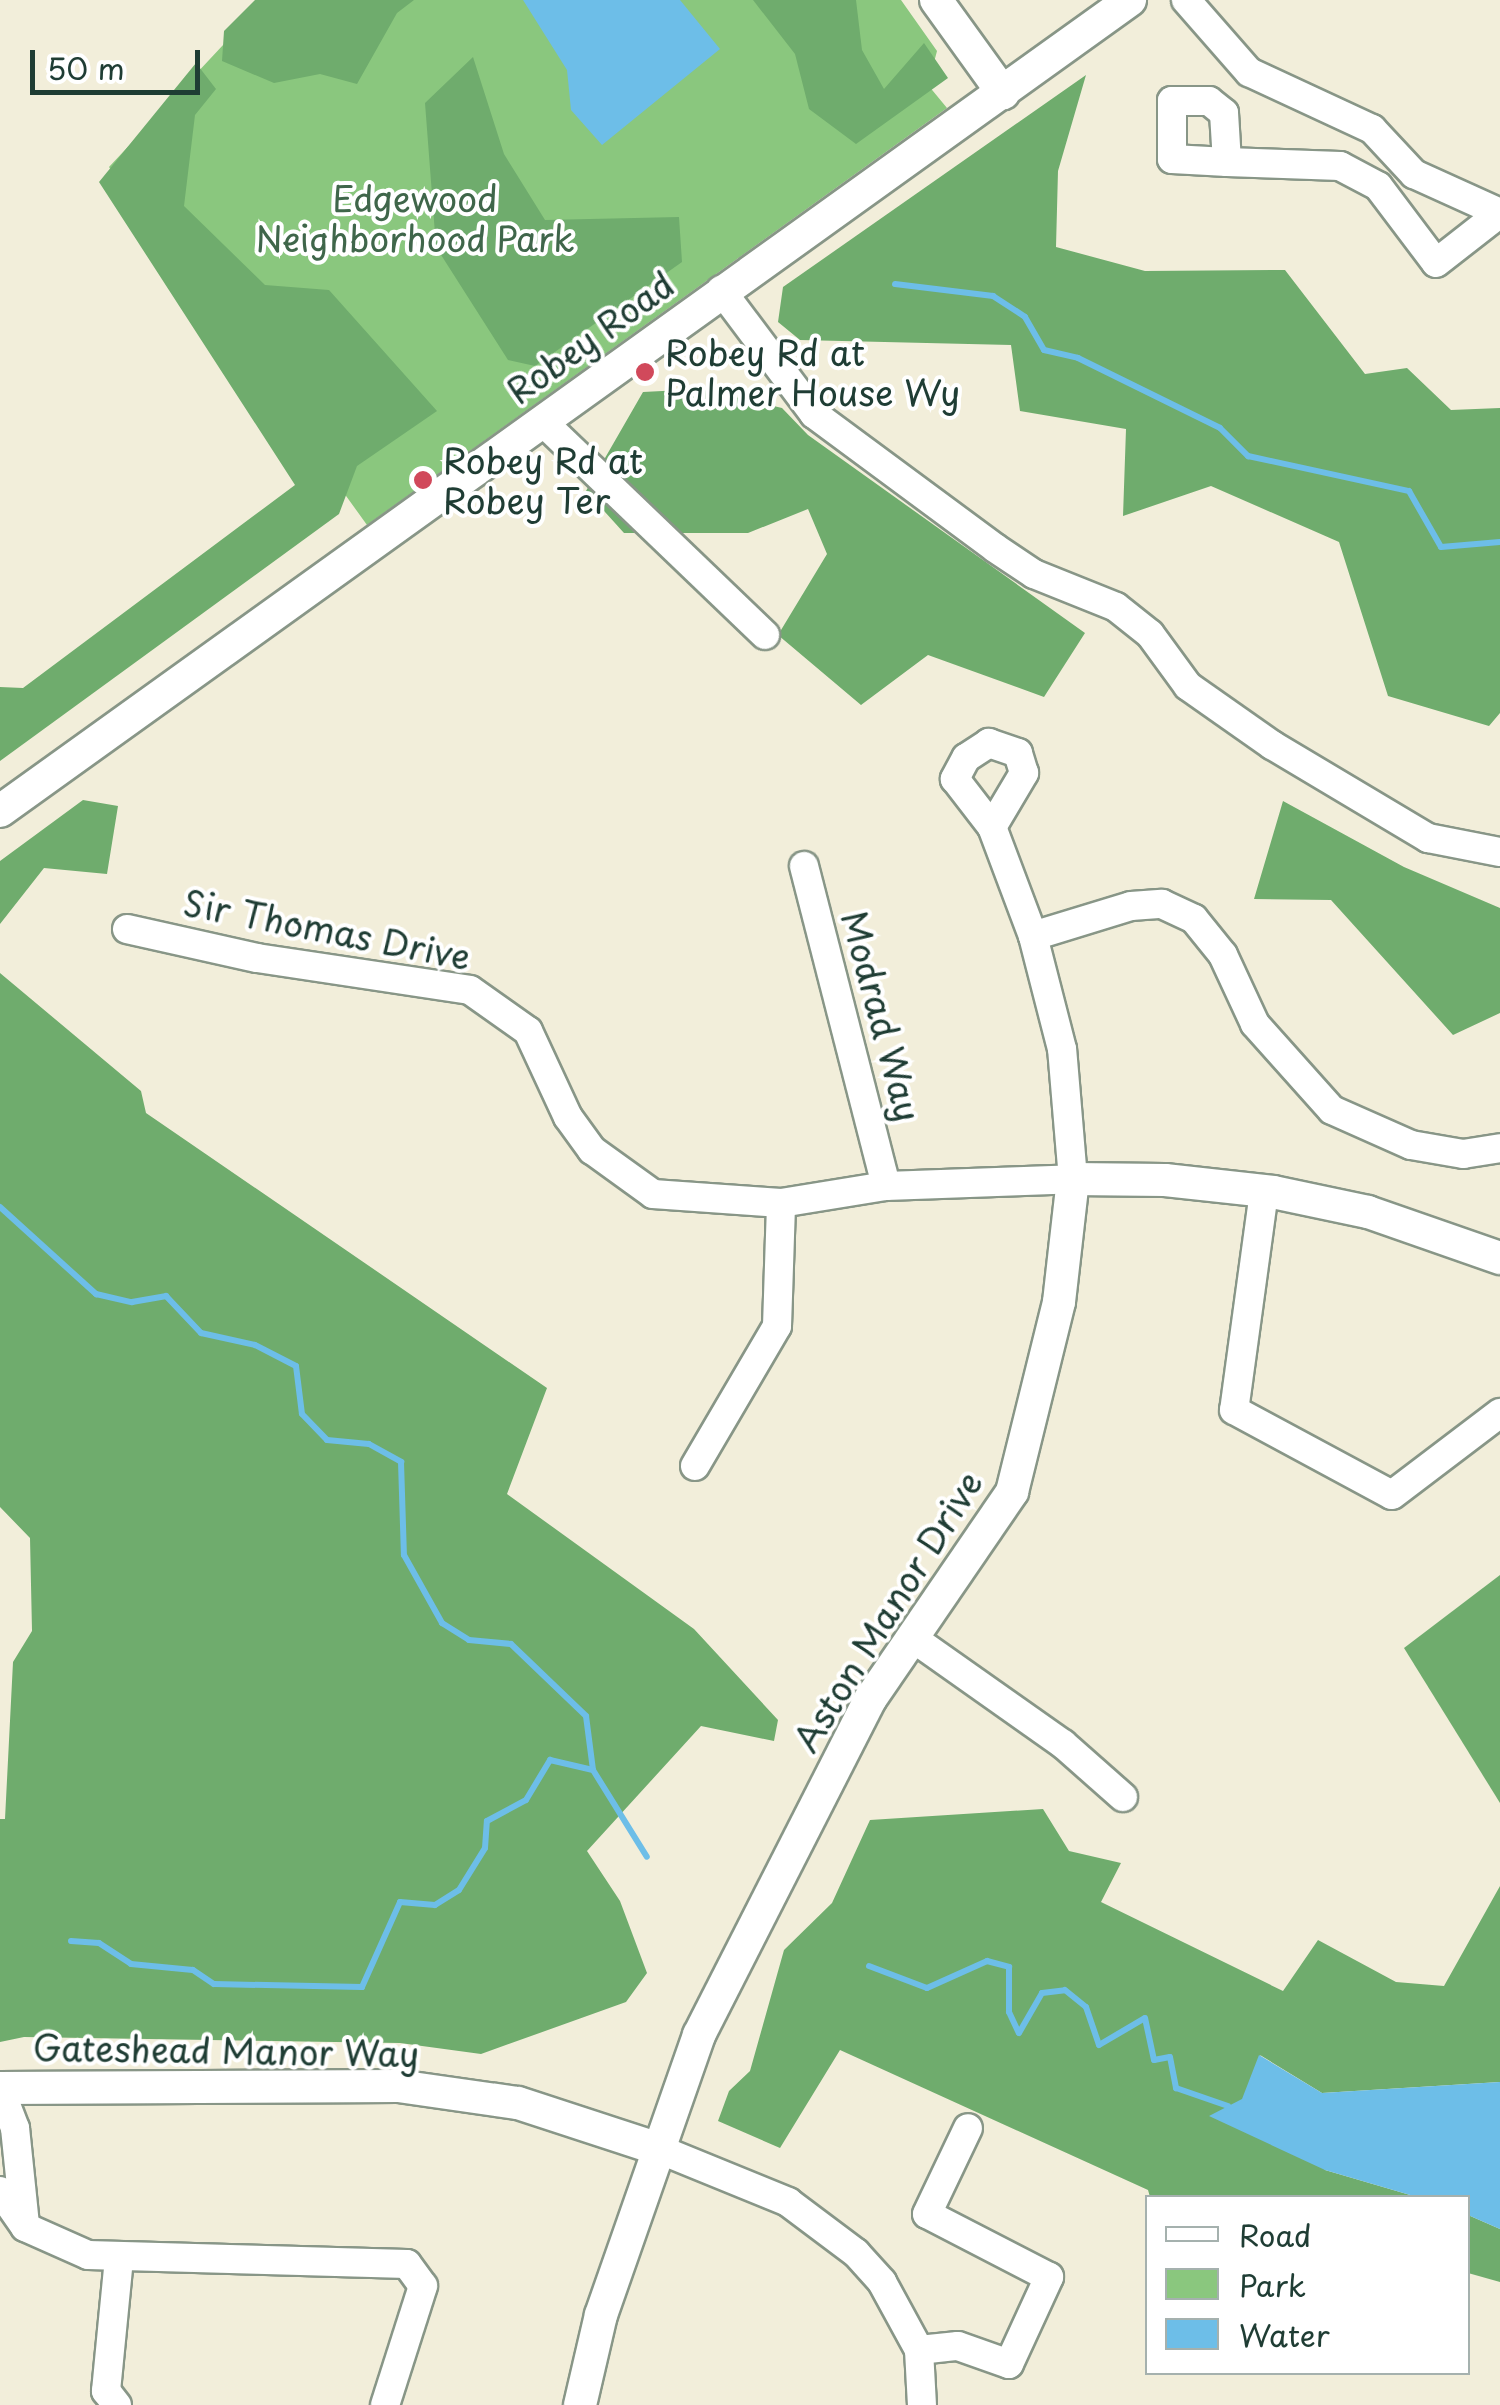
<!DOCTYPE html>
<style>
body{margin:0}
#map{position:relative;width:1500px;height:2405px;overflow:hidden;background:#f2eeda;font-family:"Playpen Sans",sans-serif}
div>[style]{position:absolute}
.green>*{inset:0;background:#8ac77e}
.forest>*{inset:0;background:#6fac6d}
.water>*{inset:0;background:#6dbee8}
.stream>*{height:6px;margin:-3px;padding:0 3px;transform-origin:3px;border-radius:3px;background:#6dbee8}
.roads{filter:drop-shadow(2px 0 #889687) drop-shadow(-2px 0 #889687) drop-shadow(0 2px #889687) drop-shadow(0 -2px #889687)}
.minor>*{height:28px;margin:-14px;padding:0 14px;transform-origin:14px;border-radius:14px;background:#fff}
.tertiary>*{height:32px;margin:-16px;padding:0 16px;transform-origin:16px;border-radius:16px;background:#fff}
.dots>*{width:28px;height:28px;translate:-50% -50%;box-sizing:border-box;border:5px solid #fff;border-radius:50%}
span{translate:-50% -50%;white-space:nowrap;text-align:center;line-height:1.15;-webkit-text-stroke:8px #fff;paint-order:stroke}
.park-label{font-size:35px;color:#3f664a}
.street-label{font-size:35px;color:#1f3d34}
.poi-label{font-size:35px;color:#1f3d34}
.left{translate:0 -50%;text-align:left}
.legend{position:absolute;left:1145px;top:2195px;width:325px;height:180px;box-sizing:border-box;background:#fff;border:2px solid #a5b1ae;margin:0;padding:12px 18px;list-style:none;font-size:30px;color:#1f3d34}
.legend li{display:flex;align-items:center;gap:20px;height:50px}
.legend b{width:50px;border:2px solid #a5b1ae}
.scale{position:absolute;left:30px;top:50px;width:170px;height:45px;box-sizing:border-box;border:5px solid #1f3d34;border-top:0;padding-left:12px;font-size:30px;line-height:35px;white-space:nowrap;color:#1f3d34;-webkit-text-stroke:8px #fff;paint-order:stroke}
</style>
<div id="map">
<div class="green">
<div style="clip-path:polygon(265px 0,901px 0,937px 51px,928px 85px,947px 108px,367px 525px,109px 167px)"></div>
</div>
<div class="forest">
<div style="clip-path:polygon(255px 0,414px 0,397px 13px,357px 84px,320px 74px,274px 83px,222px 61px,224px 31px)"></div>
<div style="clip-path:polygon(753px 0,856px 0,862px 50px,884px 89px,924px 43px,948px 78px,856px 144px,809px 109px,795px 54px)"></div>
<div style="clip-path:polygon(473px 57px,504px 154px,545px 220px,679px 217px,682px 262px,535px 366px,508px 360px,436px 247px,425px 103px)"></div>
<div style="clip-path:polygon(196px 63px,216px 89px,195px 115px,184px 206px,265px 285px,329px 290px,437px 411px,357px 466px,339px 514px,0 761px,0 687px,23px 688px,295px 485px,99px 182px)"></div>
<div style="clip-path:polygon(1086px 75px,1058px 171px,1056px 247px,1145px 271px,1285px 270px,1365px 374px,1407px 368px,1451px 410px,1500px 408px,1500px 713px,1489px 726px,1388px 696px,1339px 542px,1211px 486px,1123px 516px,1126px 429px,1020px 411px,1011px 345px,800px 340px,778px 322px,783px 287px)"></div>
<div style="clip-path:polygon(701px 389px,782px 408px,808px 435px,1085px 633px,1044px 697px,928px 655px,861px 705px,778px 635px,827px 554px,808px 509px,748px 533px,624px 533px,586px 491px,643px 392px)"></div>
<div style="clip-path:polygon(83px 800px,118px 806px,107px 874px,44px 868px,0 924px,0 861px)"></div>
<div style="clip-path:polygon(1283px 801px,1404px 867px,1500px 908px,1500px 1013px,1453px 1035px,1331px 900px,1254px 899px)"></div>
<div style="clip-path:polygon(0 973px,141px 1091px,146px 1113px,547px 1388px,507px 1494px,694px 1629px,778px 1720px,774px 1741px,701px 1726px,587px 1851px,620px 1901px,647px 1973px,626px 2002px,481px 2054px,400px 2043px,24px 2037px,0 2042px,0 1819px,5px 1819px,13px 1662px,32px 1631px,30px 1538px,0 1507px)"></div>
<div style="clip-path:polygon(1500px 1575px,1500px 1803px,1404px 1648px)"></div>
<div style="clip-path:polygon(1043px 1809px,1069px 1851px,1121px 1863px,1101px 1902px,1283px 1991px,1318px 1940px,1396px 1982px,1444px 1986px,1500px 1886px,1500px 2082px,1322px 2093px,1260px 2055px,1325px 2170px,1417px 2197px,1150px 2197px,1148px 2190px,840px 2050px,780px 2148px,718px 2121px,729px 2091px,750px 2071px,784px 1950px,832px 1903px,870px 1820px)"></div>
<div style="clip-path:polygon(1468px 2215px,1500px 2229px,1500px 2282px,1468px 2273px)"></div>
</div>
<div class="water">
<div style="clip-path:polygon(523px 0,680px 0,720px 49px,602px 145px,571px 110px,567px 70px)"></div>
<div style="clip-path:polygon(1259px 2055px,1322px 2093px,1500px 2082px,1500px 2229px,1468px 2215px,1468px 2198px,1417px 2197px,1325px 2170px,1209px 2116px,1242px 2099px)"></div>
</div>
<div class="stream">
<div style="left:895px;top:284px;width:99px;rotate:7deg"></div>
<div style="left:993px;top:296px;width:38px;rotate:33deg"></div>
<div style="left:1025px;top:317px;width:38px;rotate:60deg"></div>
<div style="left:1044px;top:350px;width:35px;rotate:13deg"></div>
<div style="left:1078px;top:358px;width:158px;rotate:26.2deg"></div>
<div style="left:1220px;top:428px;width:40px;rotate:45deg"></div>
<div style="left:1248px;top:456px;width:165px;rotate:12.3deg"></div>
<div style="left:1409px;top:491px;width:64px;rotate:60.3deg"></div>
<div style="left:1441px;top:547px;width:59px;rotate:-4.8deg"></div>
<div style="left:0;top:1207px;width:130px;rotate:42.2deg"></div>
<div style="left:96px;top:1294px;width:37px;rotate:13deg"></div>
<div style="left:132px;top:1302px;width:35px;rotate:-10deg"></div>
<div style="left:166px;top:1296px;width:51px;rotate:46.6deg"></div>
<div style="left:201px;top:1333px;width:55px;rotate:12.5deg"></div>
<div style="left:255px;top:1345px;width:46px;rotate:27.1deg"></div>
<div style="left:296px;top:1366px;width:48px;rotate:82.9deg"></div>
<div style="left:302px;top:1414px;width:36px;rotate:46deg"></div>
<div style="left:327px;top:1440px;width:42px;rotate:5.4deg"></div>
<div style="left:369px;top:1444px;width:37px;rotate:29deg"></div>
<div style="left:401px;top:1462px;width:93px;rotate:88.2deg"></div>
<div style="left:404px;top:1555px;width:78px;rotate:60.8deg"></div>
<div style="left:442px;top:1623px;width:32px;rotate:32deg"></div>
<div style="left:469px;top:1640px;width:42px;rotate:5.4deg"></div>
<div style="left:511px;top:1644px;width:104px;rotate:43.8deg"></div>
<div style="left:586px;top:1716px;width:54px;rotate:82.6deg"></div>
<div style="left:593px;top:1770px;width:102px;rotate:58.2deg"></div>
<div style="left:71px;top:1941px;width:28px;rotate:4deg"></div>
<div style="left:99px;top:1943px;width:38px;rotate:33deg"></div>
<div style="left:131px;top:1964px;width:62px;rotate:5.5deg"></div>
<div style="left:193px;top:1970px;width:25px;rotate:34deg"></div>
<div style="left:214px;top:1984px;width:148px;rotate:1.2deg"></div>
<div style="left:362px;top:1987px;width:93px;rotate:-65.9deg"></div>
<div style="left:400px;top:1902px;width:35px;rotate:5deg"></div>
<div style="left:435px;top:1905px;width:28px;rotate:-32deg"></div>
<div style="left:459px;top:1890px;width:49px;rotate:-58.2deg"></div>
<div style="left:485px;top:1848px;width:27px;rotate:-86deg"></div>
<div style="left:487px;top:1821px;width:44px;rotate:-28.3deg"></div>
<div style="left:526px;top:1800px;width:47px;rotate:-59deg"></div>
<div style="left:550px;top:1760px;width:44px;rotate:13.1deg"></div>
<div style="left:869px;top:1966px;width:62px;rotate:20.8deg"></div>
<div style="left:927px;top:1988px;width:66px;rotate:-24.2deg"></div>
<div style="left:987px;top:1961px;width:23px;rotate:15deg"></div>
<div style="left:1009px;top:1967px;width:45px;rotate:90deg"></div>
<div style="left:1009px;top:2012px;width:23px;rotate:65deg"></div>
<div style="left:1019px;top:2033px;width:46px;rotate:-60.1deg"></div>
<div style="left:1042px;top:1993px;width:23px;rotate:-7deg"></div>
<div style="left:1065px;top:1990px;width:27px;rotate:39deg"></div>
<div style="left:1086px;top:2007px;width:40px;rotate:71.1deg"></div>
<div style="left:1099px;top:2045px;width:53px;rotate:-30.4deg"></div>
<div style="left:1145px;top:2018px;width:43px;rotate:77.9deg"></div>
<div style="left:1154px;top:2060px;width:16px;rotate:-11deg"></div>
<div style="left:1170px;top:2057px;width:32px;rotate:79deg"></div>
<div style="left:1176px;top:2088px;width:55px;rotate:19.1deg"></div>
</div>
<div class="roads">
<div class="minor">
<div style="left:1186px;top:0;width:96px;rotate:48.8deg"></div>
<div style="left:1249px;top:72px;width:136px;rotate:24.9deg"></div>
<div style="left:1372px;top:129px;width:62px;rotate:47deg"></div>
<div style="left:1414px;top:174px;width:94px;rotate:24.4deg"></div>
<div style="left:1227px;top:162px;width:49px;rotate:-93.5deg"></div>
<div style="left:1224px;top:113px;width:19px;rotate:-141deg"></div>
<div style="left:1209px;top:101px;width:37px;rotate:180deg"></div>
<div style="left:1172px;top:101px;width:58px;rotate:90deg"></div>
<div style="left:1172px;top:159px;width:55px;rotate:3.1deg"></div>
<div style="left:1227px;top:162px;width:113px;rotate:2deg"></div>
<div style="left:1340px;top:166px;width:43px;rotate:27.8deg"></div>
<div style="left:1378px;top:186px;width:96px;rotate:53deg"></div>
<div style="left:1436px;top:263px;width:81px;rotate:-38deg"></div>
<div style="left:721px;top:290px;width:155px;rotate:53.1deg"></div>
<div style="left:814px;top:414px;width:225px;rotate:36.5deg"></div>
<div style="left:995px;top:548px;width:47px;rotate:33.7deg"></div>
<div style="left:1034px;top:574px;width:88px;rotate:21.9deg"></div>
<div style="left:1116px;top:607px;width:43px;rotate:38.5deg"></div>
<div style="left:1150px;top:634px;width:64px;rotate:53.8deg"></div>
<div style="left:1188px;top:686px;width:103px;rotate:35.1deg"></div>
<div style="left:1272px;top:745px;width:182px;rotate:30.8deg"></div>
<div style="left:1428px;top:838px;width:73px;rotate:11deg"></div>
<div style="left:542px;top:421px;width:309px;rotate:43.8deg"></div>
<div style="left:804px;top:866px;width:330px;rotate:75.6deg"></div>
<div style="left:127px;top:929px;width:133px;rotate:12.6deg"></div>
<div style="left:257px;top:958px;width:215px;rotate:8.5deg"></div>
<div style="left:470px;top:990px;width:71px;rotate:35.3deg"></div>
<div style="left:528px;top:1031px;width:95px;rotate:65.1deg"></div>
<div style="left:568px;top:1117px;width:41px;rotate:54deg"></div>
<div style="left:592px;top:1150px;width:75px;rotate:35.8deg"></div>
<div style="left:653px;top:1194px;width:128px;rotate:4deg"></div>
<div style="left:781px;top:1203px;width:106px;rotate:-9.2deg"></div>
<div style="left:886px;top:1186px;width:187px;rotate:-2.1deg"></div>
<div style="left:1073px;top:1179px;width:130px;rotate:-94.8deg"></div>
<div style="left:1062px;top:1049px;width:117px;rotate:-104.4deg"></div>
<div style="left:1033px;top:936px;width:116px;rotate:-110.6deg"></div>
<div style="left:992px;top:827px;width:63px;rotate:-59.3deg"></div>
<div style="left:1024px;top:773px;width:21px;rotate:-107deg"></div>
<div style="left:1018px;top:753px;width:31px;rotate:-161deg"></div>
<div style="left:989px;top:743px;width:27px;rotate:147deg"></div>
<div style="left:966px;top:758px;width:24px;rotate:118deg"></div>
<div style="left:955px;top:779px;width:61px;rotate:52.4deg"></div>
<div style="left:1033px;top:936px;width:102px;rotate:-17deg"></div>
<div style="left:1131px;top:906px;width:31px;rotate:-4deg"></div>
<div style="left:1162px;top:904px;width:35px;rotate:25deg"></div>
<div style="left:1194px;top:919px;width:46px;rotate:51.1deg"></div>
<div style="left:1223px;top:955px;width:76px;rotate:65.1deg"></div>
<div style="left:1255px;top:1024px;width:115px;rotate:48.2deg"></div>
<div style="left:1332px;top:1110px;width:86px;rotate:23.9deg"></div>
<div style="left:1411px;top:1145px;width:53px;rotate:9.8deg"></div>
<div style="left:1463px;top:1154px;width:37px;rotate:-9deg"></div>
<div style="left:1264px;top:1192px;width:220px;rotate:97.8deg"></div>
<div style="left:1234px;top:1410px;width:179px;rotate:28.3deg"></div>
<div style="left:1392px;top:1495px;width:136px;rotate:-37.2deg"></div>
<div style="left:695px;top:1466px;width:162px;rotate:-59.6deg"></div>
<div style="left:777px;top:1326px;width:123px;rotate:-88.1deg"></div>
<div style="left:914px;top:1639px;width:182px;rotate:35.2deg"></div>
<div style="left:1063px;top:1744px;width:80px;rotate:41.5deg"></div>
<div style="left:0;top:2089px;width:42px;rotate:69deg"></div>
<div style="left:15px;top:2128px;width:98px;rotate:84.1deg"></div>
<div style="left:656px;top:2148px;width:143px;rotate:22.2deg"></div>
<div style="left:788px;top:2202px;width:85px;rotate:36.9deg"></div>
<div style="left:856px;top:2253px;width:39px;rotate:48deg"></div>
<div style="left:882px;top:2282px;width:77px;rotate:61.4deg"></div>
<div style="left:919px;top:2350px;width:55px;rotate:86.9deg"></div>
<div style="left:0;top:2191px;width:44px;rotate:55.2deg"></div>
<div style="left:25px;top:2227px;width:69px;rotate:24deg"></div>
<div style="left:88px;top:2255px;width:319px;rotate:1.6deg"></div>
<div style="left:407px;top:2264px;width:27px;rotate:54deg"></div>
<div style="left:423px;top:2286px;width:125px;rotate:107.7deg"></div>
<div style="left:919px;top:2350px;width:39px;rotate:-6deg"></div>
<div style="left:958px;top:2346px;width:54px;rotate:19.4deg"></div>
<div style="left:1009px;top:2364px;width:96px;rotate:-65.3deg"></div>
<div style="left:1049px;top:2277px;width:137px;rotate:-152.7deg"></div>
<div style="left:927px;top:2214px;width:95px;rotate:-64.5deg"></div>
<div style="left:117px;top:2405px;width:18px;rotate:-128deg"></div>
<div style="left:106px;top:2391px;width:133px;rotate:-84.4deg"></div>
</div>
<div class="tertiary">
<div style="left:936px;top:0;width:115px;rotate:54.2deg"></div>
<div style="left:0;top:811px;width:1391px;rotate:-35.67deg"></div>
<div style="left:0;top:2088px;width:398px;rotate:-0.3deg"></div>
<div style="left:398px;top:2086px;width:121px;rotate:8.1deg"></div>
<div style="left:518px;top:2103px;width:145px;rotate:18.1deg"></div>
<div style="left:580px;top:2405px;width:92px;rotate:-76.9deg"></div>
<div style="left:601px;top:2315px;width:297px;rotate:-70.7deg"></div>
<div style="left:699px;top:2035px;width:378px;rotate:-63deg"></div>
<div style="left:871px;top:1698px;width:250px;rotate:-55.6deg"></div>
<div style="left:1012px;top:1492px;width:196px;rotate:-76.1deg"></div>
<div style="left:1059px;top:1302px;width:124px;rotate:-83.5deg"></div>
<div style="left:1073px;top:1179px;width:92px;rotate:0.6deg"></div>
<div style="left:1165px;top:1180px;width:109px;rotate:6.3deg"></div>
<div style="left:1273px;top:1192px;width:97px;rotate:11.9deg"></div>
<div style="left:1368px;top:1212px;width:140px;rotate:19.2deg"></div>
</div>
</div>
<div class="dots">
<div style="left:645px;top:372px;background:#d1495b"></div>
<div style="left:423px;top:480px;background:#d1495b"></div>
</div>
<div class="park-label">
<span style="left:415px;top:218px">Edgewood<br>Neighborhood Park</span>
</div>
<div class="street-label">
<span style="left:590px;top:337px;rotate:-36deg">Robey Road</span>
<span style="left:327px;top:929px;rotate:11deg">Sir Thomas Drive</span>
<span style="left:882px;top:1016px;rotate:75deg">Modrad Way</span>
<span style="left:887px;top:1611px;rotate:-58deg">Aston Manor Drive</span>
<span style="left:226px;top:2050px;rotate:1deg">Gateshead Manor Way</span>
</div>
<div class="poi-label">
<span class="left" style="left:665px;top:372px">Robey Rd at<br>Palmer House Wy</span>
<span class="left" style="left:443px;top:480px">Robey Rd at<br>Robey Ter</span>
</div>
<ul class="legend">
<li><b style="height:12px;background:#fff"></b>Road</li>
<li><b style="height:28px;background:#8ac77e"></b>Park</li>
<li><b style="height:28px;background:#6dbee8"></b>Water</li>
</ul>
<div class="scale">50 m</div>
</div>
